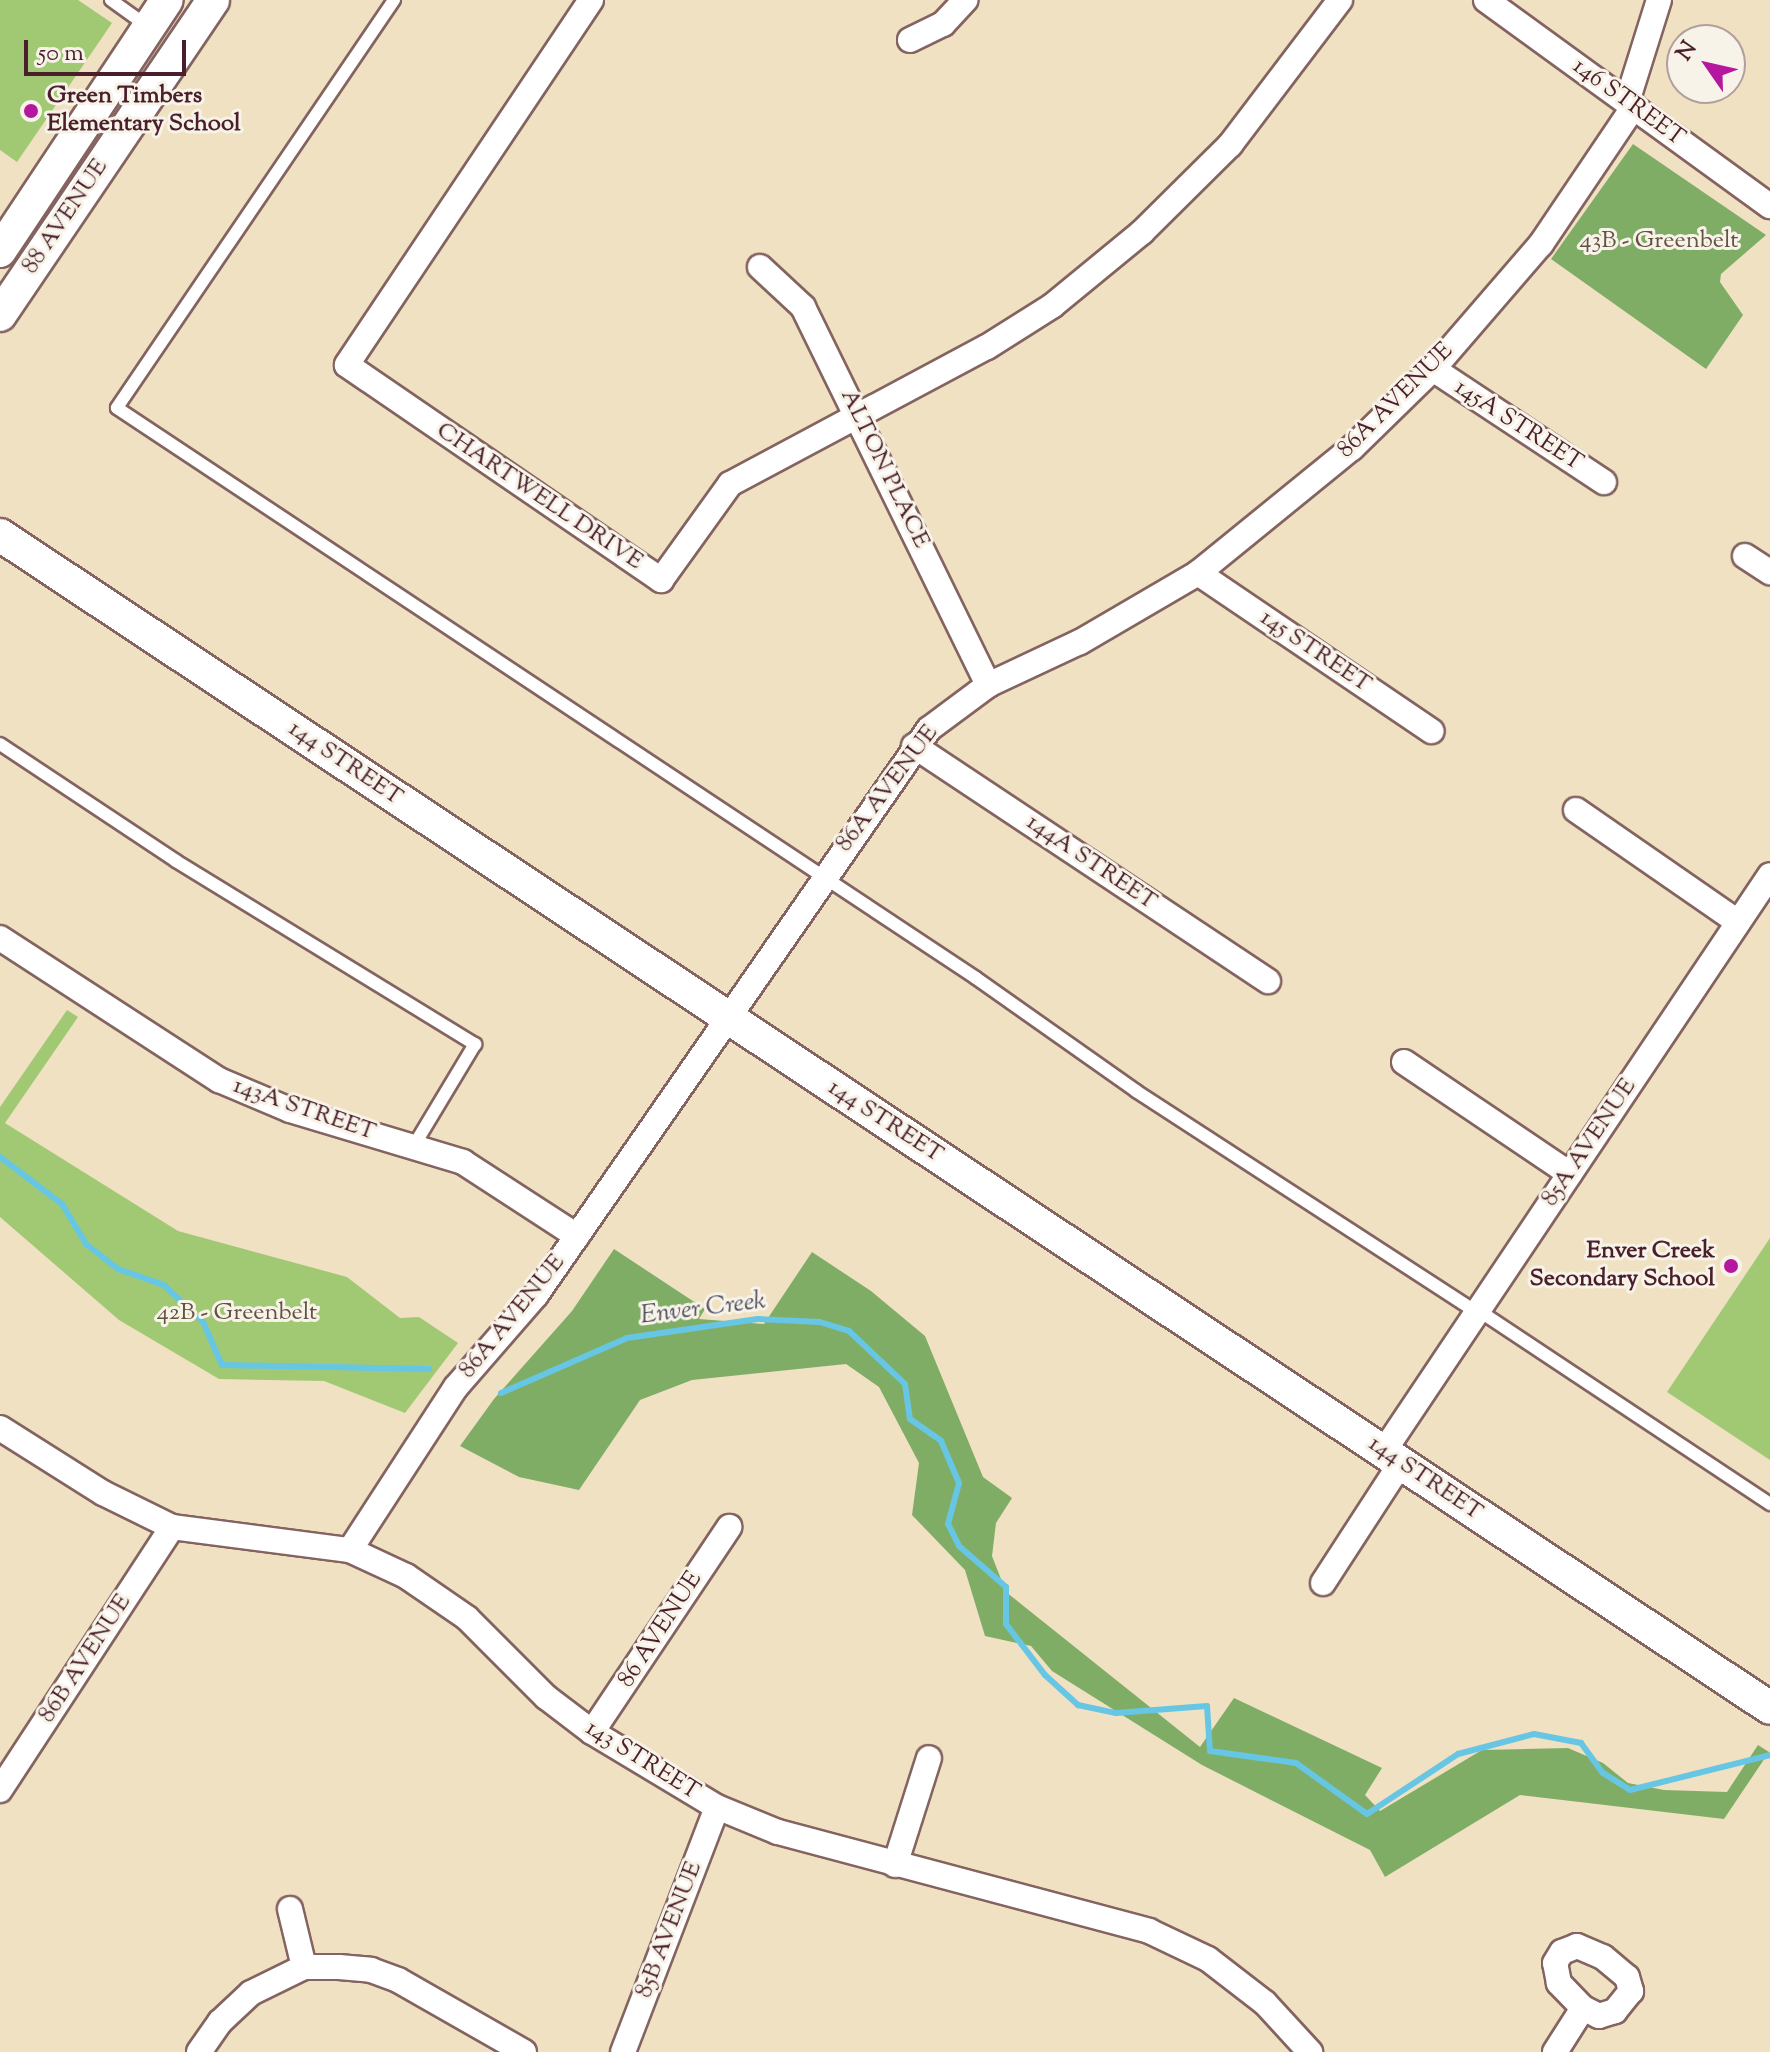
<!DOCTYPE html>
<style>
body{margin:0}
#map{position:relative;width:1770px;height:2052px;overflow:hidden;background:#f0e1c3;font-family:"Sorts Mill Goudy",serif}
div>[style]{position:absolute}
.green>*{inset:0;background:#a1c974}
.forest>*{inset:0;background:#80ad66}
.stream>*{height:6px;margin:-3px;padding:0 3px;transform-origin:3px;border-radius:3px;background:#66c6e4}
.roads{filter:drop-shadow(2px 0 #846360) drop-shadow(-2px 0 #846360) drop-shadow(0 2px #846360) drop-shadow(0 -2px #846360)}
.lane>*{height:12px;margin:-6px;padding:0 6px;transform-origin:6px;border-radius:6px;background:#fff}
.street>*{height:24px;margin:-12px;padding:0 12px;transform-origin:12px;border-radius:12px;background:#fff}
.secondary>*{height:32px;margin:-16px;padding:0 16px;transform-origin:16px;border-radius:16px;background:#fff}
.dots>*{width:22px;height:22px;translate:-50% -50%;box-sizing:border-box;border:4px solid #f7f3e8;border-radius:50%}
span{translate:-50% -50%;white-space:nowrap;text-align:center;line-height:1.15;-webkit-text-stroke:6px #f7f3e8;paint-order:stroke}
.poi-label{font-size:24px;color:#4a1f2b;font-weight:700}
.left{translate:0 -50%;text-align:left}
.right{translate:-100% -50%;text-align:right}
.street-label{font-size:24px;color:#4a1f2b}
.park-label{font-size:24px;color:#645241}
.water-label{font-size:26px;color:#525162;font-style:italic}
.north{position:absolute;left:1666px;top:24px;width:80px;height:80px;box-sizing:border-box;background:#f7f3e8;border:2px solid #b29e9c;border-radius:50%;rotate:304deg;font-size:22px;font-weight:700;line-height:32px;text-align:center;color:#4a1f2b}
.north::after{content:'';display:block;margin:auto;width:28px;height:36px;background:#b5179e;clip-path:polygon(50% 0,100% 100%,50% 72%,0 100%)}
.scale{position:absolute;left:24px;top:40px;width:162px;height:36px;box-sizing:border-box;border:4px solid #4a1f2b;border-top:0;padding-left:10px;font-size:24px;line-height:28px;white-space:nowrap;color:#4a1f2b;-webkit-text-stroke:6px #f7f3e8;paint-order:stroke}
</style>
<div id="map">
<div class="green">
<div style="clip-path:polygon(0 0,78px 0,112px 23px,17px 162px,0 150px)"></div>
<div style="clip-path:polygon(67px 1010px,78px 1017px,5px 1123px,178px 1231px,347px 1277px,400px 1318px,419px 1317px,458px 1343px,405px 1413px,324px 1381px,219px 1379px,119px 1320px,0 1217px,0 1107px)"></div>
<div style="clip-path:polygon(1770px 1238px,1770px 1460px,1667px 1392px)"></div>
</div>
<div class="forest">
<div style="clip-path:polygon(1633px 144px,1766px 235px,1721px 274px,1720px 282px,1743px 315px,1706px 369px,1551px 259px)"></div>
<div style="clip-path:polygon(614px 1249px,705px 1309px,699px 1319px,764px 1324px,812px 1252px,871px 1291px,925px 1336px,983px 1477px,1012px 1498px,996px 1523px,992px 1556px,1006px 1592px,1200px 1747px,1234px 1698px,1382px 1768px,1365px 1795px,1380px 1811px,1482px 1750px,1568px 1748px,1603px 1763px,1628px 1783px,1664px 1790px,1727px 1792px,1758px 1745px,1769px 1752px,1724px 1819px,1520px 1795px,1385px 1877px,1370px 1850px,1202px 1765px,1052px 1671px,1031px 1646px,985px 1636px,965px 1570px,912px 1515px,919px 1463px,879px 1387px,846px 1364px,692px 1380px,640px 1400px,579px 1490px,519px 1477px,460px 1446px,494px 1399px,572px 1311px)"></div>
</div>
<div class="stream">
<div style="left:0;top:1157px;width:78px;rotate:37.2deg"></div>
<div style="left:62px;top:1204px;width:47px;rotate:59deg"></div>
<div style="left:86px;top:1244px;width:41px;rotate:38deg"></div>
<div style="left:118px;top:1269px;width:49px;rotate:19.2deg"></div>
<div style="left:164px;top:1285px;width:54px;rotate:43.5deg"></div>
<div style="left:203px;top:1322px;width:47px;rotate:66.2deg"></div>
<div style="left:222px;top:1365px;width:207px;rotate:1.1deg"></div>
<div style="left:501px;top:1393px;width:137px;rotate:-23.6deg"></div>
<div style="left:627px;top:1338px;width:132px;rotate:-8.3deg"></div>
<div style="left:758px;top:1319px;width:62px;rotate:2.8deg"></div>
<div style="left:820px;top:1322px;width:30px;rotate:17deg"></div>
<div style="left:849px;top:1331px;width:77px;rotate:43.4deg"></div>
<div style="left:905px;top:1384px;width:35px;rotate:82deg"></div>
<div style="left:910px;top:1419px;width:38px;rotate:35deg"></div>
<div style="left:941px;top:1441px;width:46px;rotate:66.8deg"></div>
<div style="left:959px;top:1483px;width:42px;rotate:105deg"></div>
<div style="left:948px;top:1524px;width:25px;rotate:63deg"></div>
<div style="left:959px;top:1546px;width:62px;rotate:41.1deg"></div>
<div style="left:1006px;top:1587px;width:37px;rotate:90deg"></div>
<div style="left:1006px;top:1624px;width:64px;rotate:52.6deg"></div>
<div style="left:1045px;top:1675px;width:45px;rotate:42.3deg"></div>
<div style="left:1078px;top:1705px;width:39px;rotate:12deg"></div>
<div style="left:1116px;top:1713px;width:91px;rotate:-4.4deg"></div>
<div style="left:1207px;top:1706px;width:45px;rotate:86.2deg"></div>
<div style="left:1210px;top:1751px;width:87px;rotate:7.9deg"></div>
<div style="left:1296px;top:1763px;width:87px;rotate:35.7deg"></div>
<div style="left:1367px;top:1814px;width:109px;rotate:-33.4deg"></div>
<div style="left:1458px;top:1754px;width:79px;rotate:-14.7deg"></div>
<div style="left:1534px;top:1734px;width:48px;rotate:10.8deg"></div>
<div style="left:1581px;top:1743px;width:37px;rotate:54deg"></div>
<div style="left:1603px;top:1773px;width:32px;rotate:32deg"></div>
<div style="left:1630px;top:1790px;width:144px;rotate:-14deg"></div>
</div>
<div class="roads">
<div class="lane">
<div style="left:111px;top:0;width:44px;rotate:35.8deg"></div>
<div style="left:394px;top:0;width:493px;rotate:124.2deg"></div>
<div style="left:117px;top:408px;width:1031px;rotate:33.57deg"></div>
<div style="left:976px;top:978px;width:196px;rotate:35.2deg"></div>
<div style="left:1136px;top:1091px;width:406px;rotate:33deg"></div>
<div style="left:0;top:744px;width:211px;rotate:33.6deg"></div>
<div style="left:176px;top:861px;width:351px;rotate:31.5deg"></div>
<div style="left:475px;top:1044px;width:117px;rotate:121deg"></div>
<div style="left:1478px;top:1310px;width:351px;rotate:33.6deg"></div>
</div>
<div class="street">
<div style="left:591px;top:0;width:439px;rotate:123.8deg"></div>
<div style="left:347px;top:365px;width:381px;rotate:34.4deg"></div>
<div style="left:661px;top:580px;width:118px;rotate:-54.3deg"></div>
<div style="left:730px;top:484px;width:291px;rotate:-28.1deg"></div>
<div style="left:987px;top:347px;width:77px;rotate:-32.2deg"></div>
<div style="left:1052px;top:306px;width:117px;rotate:-39.4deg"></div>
<div style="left:1142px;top:232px;width:124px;rotate:-44.7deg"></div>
<div style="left:1230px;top:145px;width:182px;rotate:-52.8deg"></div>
<div style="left:1486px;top:0;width:351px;rotate:36deg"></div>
<div style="left:910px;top:40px;width:37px;rotate:-26deg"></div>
<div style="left:943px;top:24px;width:33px;rotate:-47deg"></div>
<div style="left:1627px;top:102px;width:107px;rotate:-72.6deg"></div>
<div style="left:760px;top:267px;width:59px;rotate:42.9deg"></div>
<div style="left:803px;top:307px;width:421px;rotate:63.9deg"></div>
<div style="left:1433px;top:369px;width:205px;rotate:33.5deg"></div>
<div style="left:1745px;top:556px;width:30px;rotate:33deg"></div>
<div style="left:1198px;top:573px;width:282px;rotate:34.1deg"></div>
<div style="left:914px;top:746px;width:425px;rotate:33.6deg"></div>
<div style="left:1576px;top:810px;width:197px;rotate:34.7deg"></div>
<div style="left:0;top:938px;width:261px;rotate:33deg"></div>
<div style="left:219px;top:1080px;width:77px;rotate:22.9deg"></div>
<div style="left:290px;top:1110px;width:181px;rotate:16.7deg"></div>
<div style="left:463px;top:1162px;width:136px;rotate:33deg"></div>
<div style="left:1404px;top:1062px;width:200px;rotate:34deg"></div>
<div style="left:0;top:1428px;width:122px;rotate:32.3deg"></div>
<div style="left:103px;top:1493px;width:77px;rotate:26.2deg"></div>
<div style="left:172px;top:1527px;width:179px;rotate:7.4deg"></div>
<div style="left:350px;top:1550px;width:62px;rotate:24.9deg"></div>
<div style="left:406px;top:1576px;width:74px;rotate:34.5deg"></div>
<div style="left:467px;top:1618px;width:112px;rotate:45deg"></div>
<div style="left:546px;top:1697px;width:58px;rotate:37.3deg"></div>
<div style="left:592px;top:1732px;width:146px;rotate:31deg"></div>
<div style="left:717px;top:1807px;width:66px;rotate:22.3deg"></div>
<div style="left:778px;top:1832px;width:384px;rotate:14.9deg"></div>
<div style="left:1149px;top:1931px;width:65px;rotate:25.4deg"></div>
<div style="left:1208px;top:1959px;width:72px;rotate:37.7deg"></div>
<div style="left:1265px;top:2003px;width:67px;rotate:47.4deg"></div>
<div style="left:1384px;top:1451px;width:693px;rotate:-56.17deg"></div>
<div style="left:350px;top:1550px;width:194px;rotate:-57deg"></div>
<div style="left:456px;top:1387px;width:122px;rotate:-49deg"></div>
<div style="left:536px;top:1295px;width:689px;rotate:-55.23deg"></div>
<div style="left:929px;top:729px;width:74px;rotate:-36.7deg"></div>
<div style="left:988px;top:685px;width:102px;rotate:-25.1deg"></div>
<div style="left:1080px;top:642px;width:137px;rotate:-30.3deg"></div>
<div style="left:1198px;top:573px;width:198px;rotate:-39.1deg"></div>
<div style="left:1352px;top:448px;width:113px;rotate:-44.3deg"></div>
<div style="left:1433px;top:369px;width:165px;rotate:-49.2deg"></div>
<div style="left:1541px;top:244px;width:166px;rotate:-56deg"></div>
<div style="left:1323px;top:1583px;width:143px;rotate:-57deg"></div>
<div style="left:592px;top:1732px;width:247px;rotate:-56.2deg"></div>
<div style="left:0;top:1790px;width:314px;rotate:-56.8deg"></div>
<div style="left:895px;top:1865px;width:112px;rotate:-72.4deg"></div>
<div style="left:290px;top:1909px;width:60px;rotate:76.4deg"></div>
<div style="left:1577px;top:1946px;width:28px;rotate:23deg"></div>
<div style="left:1603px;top:1957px;width:31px;rotate:40deg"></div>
<div style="left:1627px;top:1977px;width:15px;rotate:74deg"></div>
<div style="left:1631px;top:1991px;width:26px;rotate:129deg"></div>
<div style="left:1615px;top:2011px;width:17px;rotate:163deg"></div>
<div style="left:1599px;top:2016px;width:18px;rotate:-153deg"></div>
<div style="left:1583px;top:2008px;width:35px;rotate:-134deg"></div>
<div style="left:1559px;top:1983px;width:20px;rotate:-101deg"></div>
<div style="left:1555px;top:1963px;width:13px;rotate:-58deg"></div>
<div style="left:1562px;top:1952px;width:16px;rotate:-22deg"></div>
<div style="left:199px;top:2052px;width:37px;rotate:-55deg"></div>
<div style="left:220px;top:2022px;width:42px;rotate:-43.1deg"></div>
<div style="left:251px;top:1993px;width:59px;rotate:-26.1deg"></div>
<div style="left:304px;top:1967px;width:35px"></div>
<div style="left:339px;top:1967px;width:32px;rotate:5deg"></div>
<div style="left:371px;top:1970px;width:29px;rotate:20deg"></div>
<div style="left:398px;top:1980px;width:145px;rotate:29.7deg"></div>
<div style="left:623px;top:2052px;width:262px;rotate:-69deg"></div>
<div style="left:1555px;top:2052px;width:52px;rotate:-57.5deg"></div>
</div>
<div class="secondary">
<div style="left:0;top:251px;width:301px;rotate:-56.4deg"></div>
<div style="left:0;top:315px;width:380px;rotate:-55.9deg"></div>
<div style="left:0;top:535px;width:2123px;rotate:33.53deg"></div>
</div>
</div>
<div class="dots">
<div style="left:31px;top:111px;background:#b5179e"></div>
<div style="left:1731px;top:1266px;background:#b5179e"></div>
</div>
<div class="poi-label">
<span class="left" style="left:47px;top:111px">Green Timbers<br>Elementary School</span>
<span class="right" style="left:1715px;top:1266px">Enver Creek<br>Secondary School</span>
</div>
<div class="street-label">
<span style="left:1628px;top:103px;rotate:36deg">146 STREET</span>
<span style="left:66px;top:217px;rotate:-56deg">88 AVENUE</span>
<span style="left:1396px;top:401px;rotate:-45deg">86A AVENUE</span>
<span style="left:1518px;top:426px;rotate:33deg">145A STREET</span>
<span style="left:884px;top:469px;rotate:64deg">ALTON PLACE</span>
<span style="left:539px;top:497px;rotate:34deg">CHARTWELL DRIVE</span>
<span style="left:1315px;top:652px;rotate:34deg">145 STREET</span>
<span style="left:345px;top:764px;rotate:34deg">144 STREET</span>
<span style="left:888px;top:789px;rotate:-53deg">86A AVENUE</span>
<span style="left:1091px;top:863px;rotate:34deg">144A STREET</span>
<span style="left:304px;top:1110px;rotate:19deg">143A STREET</span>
<span style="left:885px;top:1122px;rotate:33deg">144 STREET</span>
<span style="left:1590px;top:1143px;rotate:-56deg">85A AVENUE</span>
<span style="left:513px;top:1317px;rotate:-51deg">86A AVENUE</span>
<span style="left:1425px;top:1479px;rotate:34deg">144 STREET</span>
<span style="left:661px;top:1630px;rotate:-57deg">86 AVENUE</span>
<span style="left:86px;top:1659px;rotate:-57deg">86B AVENUE</span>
<span style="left:642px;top:1761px;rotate:32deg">143 STREET</span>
<span style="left:670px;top:1930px;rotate:-69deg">85B AVENUE</span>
</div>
<div class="park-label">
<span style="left:1659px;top:242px">43B - Greenbelt</span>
<span style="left:237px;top:1314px">42B - Greenbelt</span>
</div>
<div class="water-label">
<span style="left:703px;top:1309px;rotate:-7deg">Enver Creek</span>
</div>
<div class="north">N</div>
<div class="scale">50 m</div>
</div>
